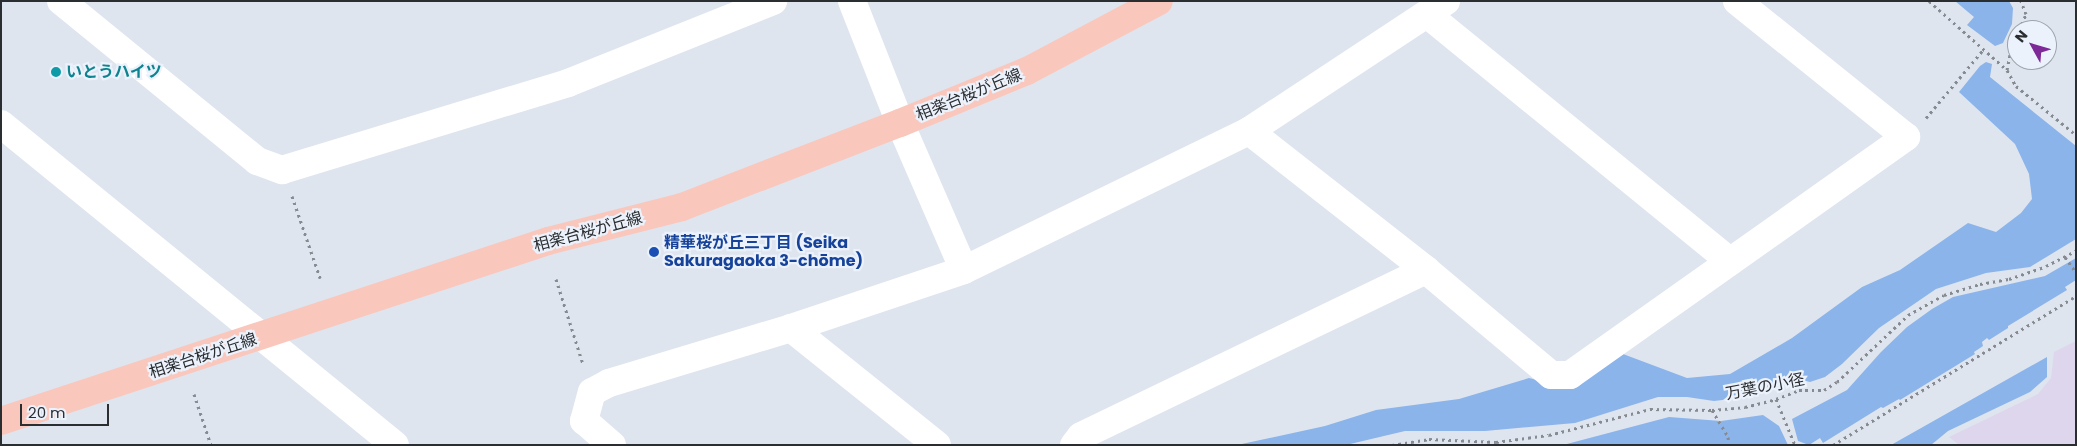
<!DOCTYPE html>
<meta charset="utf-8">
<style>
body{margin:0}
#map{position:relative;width:2077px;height:446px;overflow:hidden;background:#dee5ef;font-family:Poppins,"Noto Sans JP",sans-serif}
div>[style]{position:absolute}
.industrial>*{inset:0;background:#ded6ec}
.green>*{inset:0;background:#8bb4eb}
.path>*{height:3px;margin-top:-1.5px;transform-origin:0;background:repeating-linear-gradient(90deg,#868b91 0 2.5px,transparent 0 6.5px)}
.minor>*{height:28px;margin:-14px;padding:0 14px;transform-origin:14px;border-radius:14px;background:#fff}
.major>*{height:28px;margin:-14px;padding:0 14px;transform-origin:14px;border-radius:14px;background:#fac7bc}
.dots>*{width:14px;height:14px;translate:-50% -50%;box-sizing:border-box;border:2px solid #ebf2fc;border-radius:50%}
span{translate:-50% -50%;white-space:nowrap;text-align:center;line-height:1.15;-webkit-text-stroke:4.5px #ebf2fc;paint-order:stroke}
.culture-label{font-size:16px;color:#0d838f;font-weight:700}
.left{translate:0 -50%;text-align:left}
.street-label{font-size:16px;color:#2b2e31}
.transit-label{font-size:16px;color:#164399;font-weight:700}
.frame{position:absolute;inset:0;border:2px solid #2b2e31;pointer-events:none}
.north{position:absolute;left:2007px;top:20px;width:50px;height:50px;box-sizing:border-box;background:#ebf2fc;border:1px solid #9ea4ab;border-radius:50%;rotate:309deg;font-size:14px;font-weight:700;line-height:20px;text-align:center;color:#2b2e31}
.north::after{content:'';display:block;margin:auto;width:18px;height:22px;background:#7d2998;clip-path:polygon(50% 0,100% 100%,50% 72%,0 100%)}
.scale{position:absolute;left:20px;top:404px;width:89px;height:22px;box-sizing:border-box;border:2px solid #2b2e31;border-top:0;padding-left:6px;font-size:15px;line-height:18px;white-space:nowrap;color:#2b2e31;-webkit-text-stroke:4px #ebf2fc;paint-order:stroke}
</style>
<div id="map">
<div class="industrial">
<div style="clip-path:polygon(2076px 341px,2076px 445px,1959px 445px,1949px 437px,2038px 394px,2051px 378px,2054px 352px)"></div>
</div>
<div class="green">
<div style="clip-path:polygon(1955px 1px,2009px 1px,2013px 8px,2012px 24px,2003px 43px,1995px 46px,1967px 25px,1974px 17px)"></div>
<div style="clip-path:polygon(1986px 62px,1992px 64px,1990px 77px,2076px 146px,2076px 239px,2030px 267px,1986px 273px,1936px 289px,1879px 328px,1842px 364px,1825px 377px,1810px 382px,1795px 378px,1747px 397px,1714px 401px,1687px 397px,1658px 397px,1575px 423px,1485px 431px,1405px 431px,1346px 445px,1237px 445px,1325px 426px,1376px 410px,1459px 399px,1529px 378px,1572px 389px,1623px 354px,1687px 378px,1730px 374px,1792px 338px,1862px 287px,1900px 270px,1968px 223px,1996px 232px,2021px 213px,2032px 199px,2029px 174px,2015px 144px,1959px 92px,1980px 66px)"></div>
<div style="clip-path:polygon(2076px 258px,2076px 280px,2065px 287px,2067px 290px,2008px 326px,2008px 328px,1989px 340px,1987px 338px,1982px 342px,1983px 346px,1974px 352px,1975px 354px,1900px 400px,1899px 399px,1883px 408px,1881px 407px,1823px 443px,1820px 438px,1809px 445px,1798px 441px,1792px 419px,1847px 390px,1881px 352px,1907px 327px,1932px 309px,1953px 297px,2045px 276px)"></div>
<div style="clip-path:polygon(2047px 357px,2047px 377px,2030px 392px,1948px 431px,1931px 445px,1891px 445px)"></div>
<div style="clip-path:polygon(1763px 415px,1779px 426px,1788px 445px,1563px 445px,1669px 417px,1721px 421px)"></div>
</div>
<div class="path">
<div style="left:1929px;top:1px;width:104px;rotate:41.5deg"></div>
<div style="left:2007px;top:70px;width:18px;rotate:61deg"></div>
<div style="left:2016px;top:86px;width:77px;rotate:39.2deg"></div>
<div style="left:2019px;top:30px;width:17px;rotate:-66deg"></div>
<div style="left:2026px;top:14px;width:14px;rotate:-111deg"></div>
<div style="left:2007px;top:70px;width:21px;rotate:-79deg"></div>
<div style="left:2011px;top:49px;width:16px;rotate:-68deg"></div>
<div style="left:1926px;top:118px;width:90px;rotate:-50deg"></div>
<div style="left:292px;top:196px;width:87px;rotate:71.1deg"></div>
<div style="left:2065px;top:257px;width:19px;rotate:54deg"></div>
<div style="left:556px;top:279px;width:89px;rotate:72.4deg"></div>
<div style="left:194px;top:394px;width:54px;rotate:71.6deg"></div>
<div style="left:1776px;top:399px;width:50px;rotate:67.6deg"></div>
<div style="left:1712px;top:410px;width:31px;rotate:59deg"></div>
<div style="left:1728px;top:437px;width:8px;rotate:83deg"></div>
<div style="left:1392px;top:445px;width:37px;rotate:-9deg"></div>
<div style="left:1429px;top:439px;width:67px;rotate:2.6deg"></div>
<div style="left:1496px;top:442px;width:53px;rotate:-7.5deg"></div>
<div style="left:1549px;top:435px;width:104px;rotate:-14.4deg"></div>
<div style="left:1650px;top:409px;width:62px;rotate:0.9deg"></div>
<div style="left:1712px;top:410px;width:33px;rotate:-5deg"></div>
<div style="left:1745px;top:407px;width:32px;rotate:-14deg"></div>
<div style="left:1776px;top:399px;width:25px;rotate:-21deg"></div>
<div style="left:1799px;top:390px;width:25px"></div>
<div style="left:1824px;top:390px;width:15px;rotate:-32deg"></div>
<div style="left:1837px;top:382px;width:98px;rotate:-43.3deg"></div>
<div style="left:1908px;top:315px;width:41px;rotate:-29.1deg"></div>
<div style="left:1944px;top:295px;width:38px;rotate:-17deg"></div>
<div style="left:1980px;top:284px;width:29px;rotate:-10deg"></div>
<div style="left:2009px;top:279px;width:39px;rotate:-19deg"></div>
<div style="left:2046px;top:266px;width:34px;rotate:-27deg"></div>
<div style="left:1833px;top:445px;width:285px;rotate:-31.5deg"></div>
</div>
<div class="minor">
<div style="left:61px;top:1px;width:253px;rotate:39.2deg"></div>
<div style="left:257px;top:161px;width:27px;rotate:20deg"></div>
<div style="left:282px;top:170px;width:299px;rotate:-16.9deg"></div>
<div style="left:568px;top:83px;width:221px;rotate:-21.8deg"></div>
<div style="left:852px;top:1px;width:131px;rotate:68.5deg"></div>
<div style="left:900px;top:123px;width:160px;rotate:66.5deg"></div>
<div style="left:1428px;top:15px;width:390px;rotate:39.2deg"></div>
<div style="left:1px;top:124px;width:508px;rotate:39.17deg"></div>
<div style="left:1249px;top:131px;width:225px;rotate:38.1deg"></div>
<div style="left:1426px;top:270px;width:163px;rotate:40deg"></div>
<div style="left:1551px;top:375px;width:19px"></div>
<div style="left:1570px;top:375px;width:412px;rotate:-35.3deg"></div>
<div style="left:1906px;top:137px;width:217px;rotate:-141.2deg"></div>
<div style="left:791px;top:328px;width:187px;rotate:38.7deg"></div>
<div style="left:612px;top:445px;width:37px;rotate:-139deg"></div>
<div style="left:584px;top:421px;width:30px;rotate:-75deg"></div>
<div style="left:592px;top:392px;width:19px;rotate:-28deg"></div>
<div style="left:609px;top:383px;width:190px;rotate:-16.8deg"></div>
<div style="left:791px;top:328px;width:182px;rotate:-18.5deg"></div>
<div style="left:964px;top:270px;width:317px;rotate:-26deg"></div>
<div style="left:1249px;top:131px;width:236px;rotate:-33.4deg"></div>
<div style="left:1074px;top:445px;width:11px;rotate:-52deg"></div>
<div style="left:1081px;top:436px;width:383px;rotate:-25.7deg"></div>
</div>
<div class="major">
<div style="left:1px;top:421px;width:576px;rotate:-18.21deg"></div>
<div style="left:548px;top:241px;width:138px;rotate:-14.2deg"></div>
<div style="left:682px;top:207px;width:234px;rotate:-21.1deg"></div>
<div style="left:900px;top:123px;width:137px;rotate:-22.3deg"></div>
<div style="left:1027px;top:71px;width:149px;rotate:-27.9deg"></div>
</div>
<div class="dots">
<div style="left:56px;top:72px;background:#0f9aa8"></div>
<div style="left:654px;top:252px;background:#1a4fb4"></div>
</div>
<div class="culture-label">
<span class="left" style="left:66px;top:72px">いとうハイツ</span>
</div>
<div class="street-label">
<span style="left:969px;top:95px;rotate:-22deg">相楽台桜が丘線</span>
<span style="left:588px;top:232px;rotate:-15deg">相楽台桜が丘線</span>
<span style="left:203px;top:356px;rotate:-18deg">相楽台桜が丘線</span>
<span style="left:1765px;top:387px;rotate:-11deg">万葉の小径</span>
</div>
<div class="transit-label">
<span class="left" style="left:664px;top:252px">精華桜が丘三丁目 (Seika<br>Sakuragaoka 3-chōme)</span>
</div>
<div class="frame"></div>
<div class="north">N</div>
<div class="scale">20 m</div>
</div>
